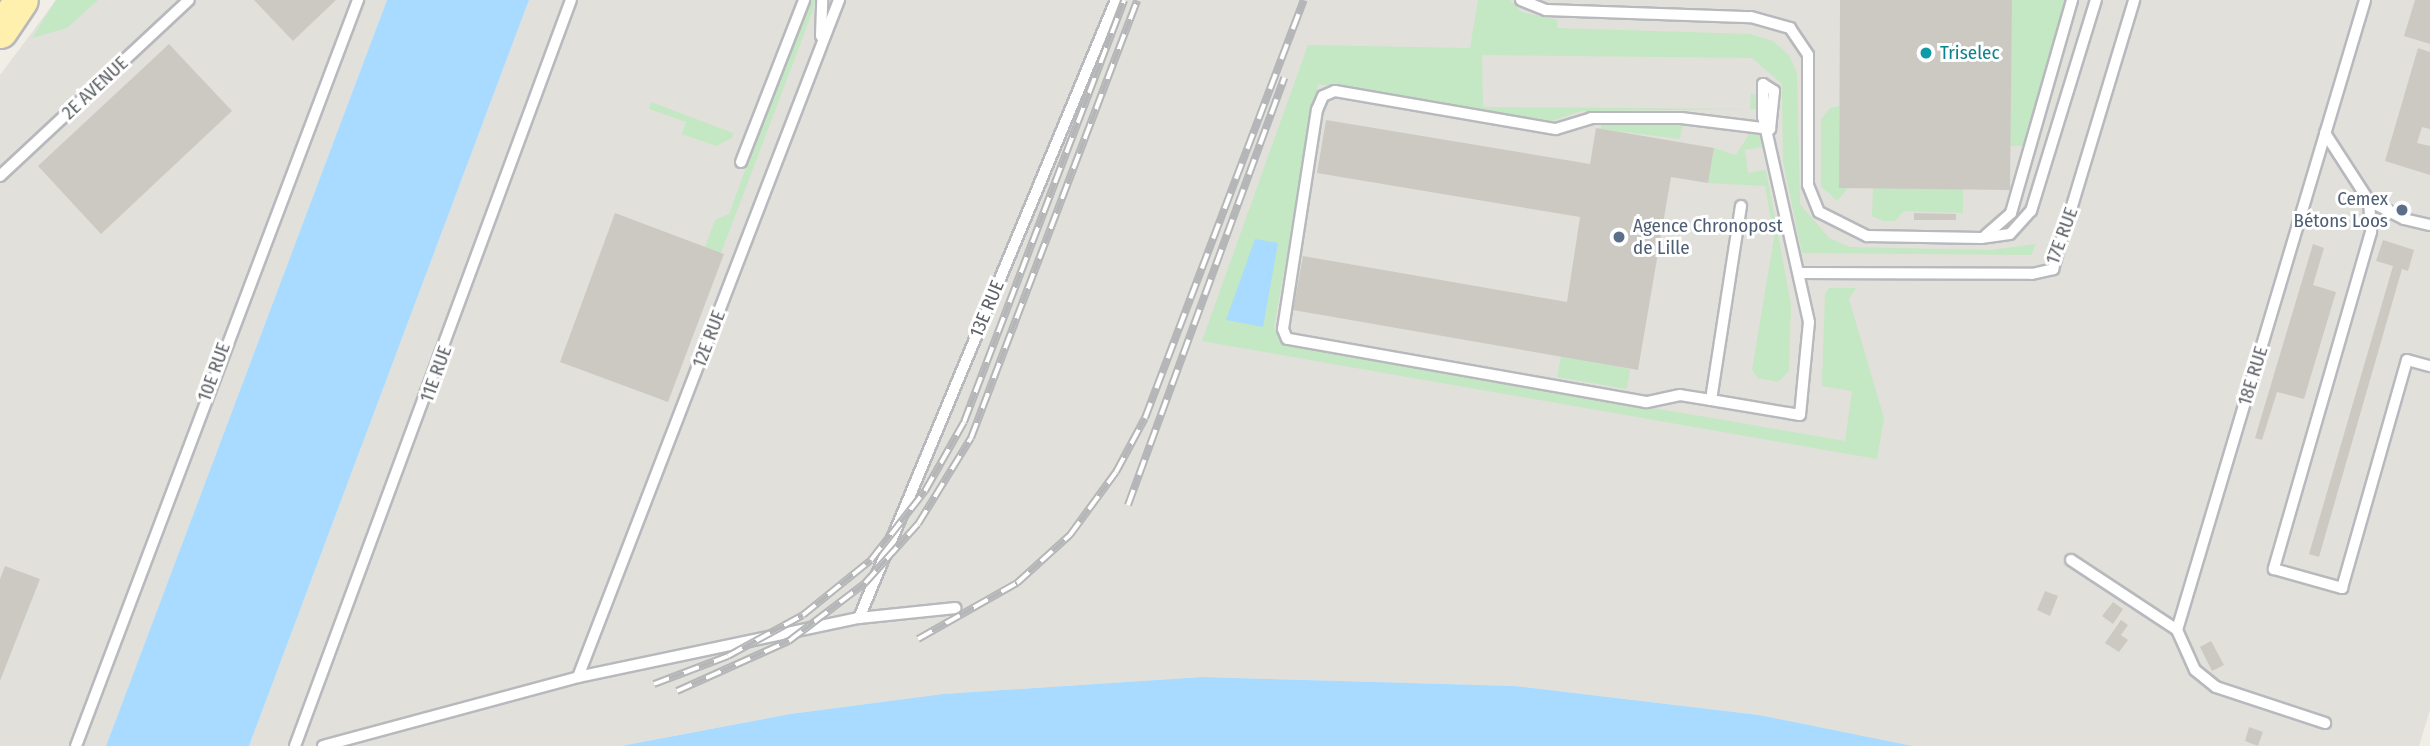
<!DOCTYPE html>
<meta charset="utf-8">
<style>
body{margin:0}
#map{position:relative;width:2430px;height:746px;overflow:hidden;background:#f0eee6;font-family:"Fira Sans Condensed",sans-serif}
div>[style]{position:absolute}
.industrial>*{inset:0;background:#e2e0db}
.green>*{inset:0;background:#c3e8c3}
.water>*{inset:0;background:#a8dbff}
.building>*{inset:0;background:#ccc9c3}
.roads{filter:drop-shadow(2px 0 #b7b9bd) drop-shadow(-2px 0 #b7b9bd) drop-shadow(0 2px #b7b9bd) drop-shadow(0 -2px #b7b9bd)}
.service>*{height:10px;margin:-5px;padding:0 5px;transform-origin:5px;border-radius:5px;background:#fff}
.primary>*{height:33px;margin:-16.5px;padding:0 16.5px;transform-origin:16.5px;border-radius:16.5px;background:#fff0ad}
.rail>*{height:8px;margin-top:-4px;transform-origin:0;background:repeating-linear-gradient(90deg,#fff 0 16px,#b5b6b7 0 32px);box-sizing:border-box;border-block:2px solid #b5b6b7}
.dots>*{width:19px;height:19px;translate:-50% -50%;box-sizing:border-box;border:4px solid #fff;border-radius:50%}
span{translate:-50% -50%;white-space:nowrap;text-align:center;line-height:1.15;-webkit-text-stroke:6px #fff;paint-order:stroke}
.culture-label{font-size:19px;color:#0d838f}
.left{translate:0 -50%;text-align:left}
.street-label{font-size:19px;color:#5e6267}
.service-label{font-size:19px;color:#4e5e75}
.right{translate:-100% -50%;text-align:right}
</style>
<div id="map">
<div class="industrial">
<div style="clip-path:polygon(56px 0,387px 0,106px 746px,0 746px,0 75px)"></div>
<div style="clip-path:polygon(529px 0,2430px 0,2430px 710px,2419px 746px,1913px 746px,1759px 715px,1515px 686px,1202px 677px,943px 694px,790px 714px,621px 746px,249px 746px)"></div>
</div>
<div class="green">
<div style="clip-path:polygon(56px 0,98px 0,67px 28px,32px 38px)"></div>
<div style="clip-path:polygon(808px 0,815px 0,814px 8px,721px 253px,705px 247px,715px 220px,729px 214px)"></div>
<div style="clip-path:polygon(1478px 0,1510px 0,1522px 12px,1557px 20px,1557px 28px,1750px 34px,1773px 41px,1789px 55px,1797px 73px,1800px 204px,1829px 238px,1850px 247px,1990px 250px,2036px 244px,2031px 255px,1802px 253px,1783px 161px,1782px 84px,1752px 58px,1482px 55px,1483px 107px,1750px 109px,1751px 93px,1758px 96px,1758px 109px,1581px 111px,1552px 121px,1318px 84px,1274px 327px,1282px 344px,1845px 441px,1852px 391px,1822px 386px,1825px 294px,1829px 288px,1856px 288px,1849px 299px,1884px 418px,1877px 459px,1202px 341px,1308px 45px,1470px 48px)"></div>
<div style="clip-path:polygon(2012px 0,2067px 0,2025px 146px,2010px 146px)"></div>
<div style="clip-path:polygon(651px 102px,733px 133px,732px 138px,716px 146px,682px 134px,686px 122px,649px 109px)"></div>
<div style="clip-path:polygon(1839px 106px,1839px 188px,1848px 188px,1837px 201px,1821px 186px,1821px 119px,1830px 108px)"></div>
<div style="clip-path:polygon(1601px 123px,1683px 124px,1680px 139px,1601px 129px)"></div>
<div style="clip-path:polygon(1749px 134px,1760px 135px,1762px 147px,1745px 150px,1748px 173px,1766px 170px,1791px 305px,1789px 371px,1778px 382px,1758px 378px,1752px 370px,1774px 238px,1765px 186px,1708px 183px,1714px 148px,1736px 155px)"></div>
<div style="clip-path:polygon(1873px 188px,1963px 189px,1963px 213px,1904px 211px,1895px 221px,1883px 221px,1872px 216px)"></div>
<div style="clip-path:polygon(1561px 356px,1630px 369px,1627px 389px,1557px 377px)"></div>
</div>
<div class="water">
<div style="clip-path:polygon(387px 0,529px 0,249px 746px,106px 746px)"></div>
<div style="clip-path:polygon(1255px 239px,1278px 243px,1263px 327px,1226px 320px)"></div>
<div style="clip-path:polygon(1202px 677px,1515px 686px,1759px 715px,1913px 746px,621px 746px,790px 714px,943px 694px)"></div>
</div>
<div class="building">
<div style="clip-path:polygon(254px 0,336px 0,293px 41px)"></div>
<div style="clip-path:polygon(1840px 0,2012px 0,2010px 190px,1839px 188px)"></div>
<div style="clip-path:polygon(2415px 0,2430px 0,2430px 44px,2404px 36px)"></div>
<div style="clip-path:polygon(169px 44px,232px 111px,101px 234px,38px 166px)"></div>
<div style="clip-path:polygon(2418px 48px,2430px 52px,2430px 129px,2422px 127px,2417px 143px,2430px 146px,2430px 175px,2385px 161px)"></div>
<div style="clip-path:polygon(1326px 120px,1590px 164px,1596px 128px,1714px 148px,1708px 183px,1671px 177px,1638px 370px,1293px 310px,1303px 256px,1567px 302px,1580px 217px,1317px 173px)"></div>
<div style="clip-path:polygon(615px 213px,724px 254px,668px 402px,560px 362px)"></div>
<div style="clip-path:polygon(1914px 213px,1956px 214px,1956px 220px,1914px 220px)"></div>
<div style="clip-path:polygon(2383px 240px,2414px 250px,2408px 271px,2402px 269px,2319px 557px,2309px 554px,2393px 266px,2376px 261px)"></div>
<div style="clip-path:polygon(2313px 244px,2324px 248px,2313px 285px,2336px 292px,2304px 399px,2277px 392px,2262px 440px,2255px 438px)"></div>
<div style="clip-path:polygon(5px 566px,40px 579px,0 681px,0 579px)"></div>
<div style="clip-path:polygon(2045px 591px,2058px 596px,2050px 616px,2037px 610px)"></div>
<div style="clip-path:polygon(2113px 602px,2123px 609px,2113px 624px,2102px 616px)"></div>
<div style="clip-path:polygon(2121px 620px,2128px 625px,2121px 635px,2128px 640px,2119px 652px,2105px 643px)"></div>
<div style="clip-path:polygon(2211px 641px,2224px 665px,2212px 671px,2200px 647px)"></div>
<div style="clip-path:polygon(2249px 727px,2263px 732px,2258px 746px,2245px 741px)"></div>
</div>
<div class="roads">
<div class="service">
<div style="left:1521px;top:0;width:27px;rotate:22deg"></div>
<div style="left:1546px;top:10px;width:205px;rotate:2deg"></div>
<div style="left:1751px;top:17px;width:41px;rotate:15.8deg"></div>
<div style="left:1790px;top:28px;width:32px;rotate:56deg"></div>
<div style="left:1808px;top:55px;width:130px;rotate:90deg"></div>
<div style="left:1808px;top:185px;width:29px;rotate:68deg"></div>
<div style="left:1819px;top:212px;width:54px;rotate:26.6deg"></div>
<div style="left:1867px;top:236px;width:114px;rotate:1deg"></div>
<div style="left:1981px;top:238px;width:29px;rotate:-8deg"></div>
<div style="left:2010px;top:234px;width:31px;rotate:-48deg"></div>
<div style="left:2031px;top:211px;width:221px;rotate:-72.9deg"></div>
<div style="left:821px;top:36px;width:36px;rotate:-88deg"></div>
<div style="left:1763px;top:84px;width:13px;rotate:32deg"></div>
<div style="left:1774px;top:91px;width:38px;rotate:96deg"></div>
<div style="left:2325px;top:133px;width:81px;rotate:57.1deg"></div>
<div style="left:2369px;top:201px;width:31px;rotate:86deg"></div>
<div style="left:2371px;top:232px;width:351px;rotate:106.1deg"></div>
<div style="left:2274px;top:569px;width:71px;rotate:15.6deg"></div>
<div style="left:2342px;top:588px;width:237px;rotate:-74.1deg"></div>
<div style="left:2407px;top:360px;width:24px;rotate:15deg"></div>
<div style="left:741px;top:162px;width:174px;rotate:-68.7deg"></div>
<div style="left:0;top:176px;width:258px;rotate:-43deg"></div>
<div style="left:2369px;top:201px;width:39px;rotate:27deg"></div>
<div style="left:2404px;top:219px;width:27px;rotate:13deg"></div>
<div style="left:1741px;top:206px;width:196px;rotate:98.8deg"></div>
<div style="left:1711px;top:400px;width:90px;rotate:9.6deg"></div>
<div style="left:1800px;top:415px;width:93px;rotate:-84.5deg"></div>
<div style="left:1809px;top:322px;width:210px;rotate:-102.6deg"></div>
<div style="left:1763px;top:117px;width:33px;rotate:-90deg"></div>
<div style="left:1986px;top:235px;width:33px;rotate:-41deg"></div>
<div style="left:2011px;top:213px;width:222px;rotate:-74deg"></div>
<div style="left:1799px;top:273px;width:233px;rotate:0.2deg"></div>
<div style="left:2032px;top:274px;width:22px;rotate:-13deg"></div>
<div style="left:2053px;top:269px;width:281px;rotate:-73.2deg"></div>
<div style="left:1711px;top:400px;width:31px;rotate:-171deg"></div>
<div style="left:1680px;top:395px;width:35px;rotate:168deg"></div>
<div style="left:1646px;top:402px;width:364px;rotate:-170deg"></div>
<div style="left:1287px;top:339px;width:11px;rotate:-112deg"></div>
<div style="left:1283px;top:329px;width:222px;rotate:-81.2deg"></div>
<div style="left:1317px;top:110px;width:15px;rotate:-67deg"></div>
<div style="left:1323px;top:96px;width:13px;rotate:-23deg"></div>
<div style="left:1335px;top:91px;width:224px;rotate:9.8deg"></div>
<div style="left:1556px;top:129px;width:37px;rotate:-17deg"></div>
<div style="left:1591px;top:118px;width:90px"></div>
<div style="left:1681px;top:118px;width:90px;rotate:7deg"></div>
<div style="left:2071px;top:560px;width:127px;rotate:33.4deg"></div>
<div style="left:2177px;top:630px;width:657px;rotate:-73.38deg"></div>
<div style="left:859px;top:618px;width:669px;rotate:-67.42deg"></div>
<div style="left:2177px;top:630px;width:44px;rotate:65.8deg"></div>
<div style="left:2195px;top:670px;width:27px;rotate:39deg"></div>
<div style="left:2216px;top:687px;width:115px;rotate:18.3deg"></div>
<div style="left:578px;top:677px;width:726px;rotate:-68.92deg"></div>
<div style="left:76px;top:746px;width:798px;rotate:-69.29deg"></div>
<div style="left:295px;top:746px;width:795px;rotate:-69.7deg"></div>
<div style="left:323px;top:746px;width:264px;rotate:-15.1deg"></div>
<div style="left:578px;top:677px;width:287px;rotate:-11.9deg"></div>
<div style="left:859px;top:618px;width:97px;rotate:-5.9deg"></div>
</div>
<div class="primary">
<div style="left:0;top:31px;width:37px;rotate:-56deg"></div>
</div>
</div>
<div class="rail">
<div style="left:1128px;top:505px;width:455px;rotate:-69.9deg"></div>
<div style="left:918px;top:639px;width:114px;rotate:-29.5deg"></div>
<div style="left:1017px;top:583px;width:72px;rotate:-42.2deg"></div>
<div style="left:1070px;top:535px;width:78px;rotate:-53.9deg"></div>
<div style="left:1116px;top:472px;width:61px;rotate:-61.8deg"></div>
<div style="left:1145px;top:418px;width:447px;rotate:-69.2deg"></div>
<div style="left:654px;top:684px;width:79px;rotate:-20.7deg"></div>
<div style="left:728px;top:656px;width:85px;rotate:-28.7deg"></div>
<div style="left:803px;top:615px;width:87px;rotate:-39deg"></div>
<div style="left:871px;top:560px;width:88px;rotate:-52deg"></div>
<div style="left:925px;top:491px;width:79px;rotate:-60.5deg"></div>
<div style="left:964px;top:422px;width:451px;rotate:-69.2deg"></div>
<div style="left:677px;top:691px;width:123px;rotate:-24.1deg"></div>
<div style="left:789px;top:641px;width:96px;rotate:-37.3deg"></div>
<div style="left:865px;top:583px;width:79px;rotate:-48.1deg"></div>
<div style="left:918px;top:524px;width:101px;rotate:-58.4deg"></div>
<div style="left:971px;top:438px;width:468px;rotate:-69.2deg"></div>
</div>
<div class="dots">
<div style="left:1926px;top:53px;background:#0f9aa8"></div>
<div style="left:2402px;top:210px;background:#5c6f8a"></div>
<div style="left:1619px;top:237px;background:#5c6f8a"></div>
</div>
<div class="culture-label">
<span class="left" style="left:1940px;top:53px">Triselec</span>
</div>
<div class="street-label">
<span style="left:95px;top:88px;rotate:-43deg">2E AVENUE</span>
<span style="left:2062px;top:236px;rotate:-70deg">17E RUE</span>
<span style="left:987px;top:309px;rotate:-67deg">13E RUE</span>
<span style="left:709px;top:339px;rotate:-69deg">12E RUE</span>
<span style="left:214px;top:372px;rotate:-70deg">10E RUE</span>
<span style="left:436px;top:374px;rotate:-70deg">11E RUE</span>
<span style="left:2253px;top:376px;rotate:-73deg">18E RUE</span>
</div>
<div class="service-label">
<span class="right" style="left:2388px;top:210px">Cemex<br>Bétons Loos</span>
<span class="left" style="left:1633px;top:237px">Agence Chronopost<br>de Lille</span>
</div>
</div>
